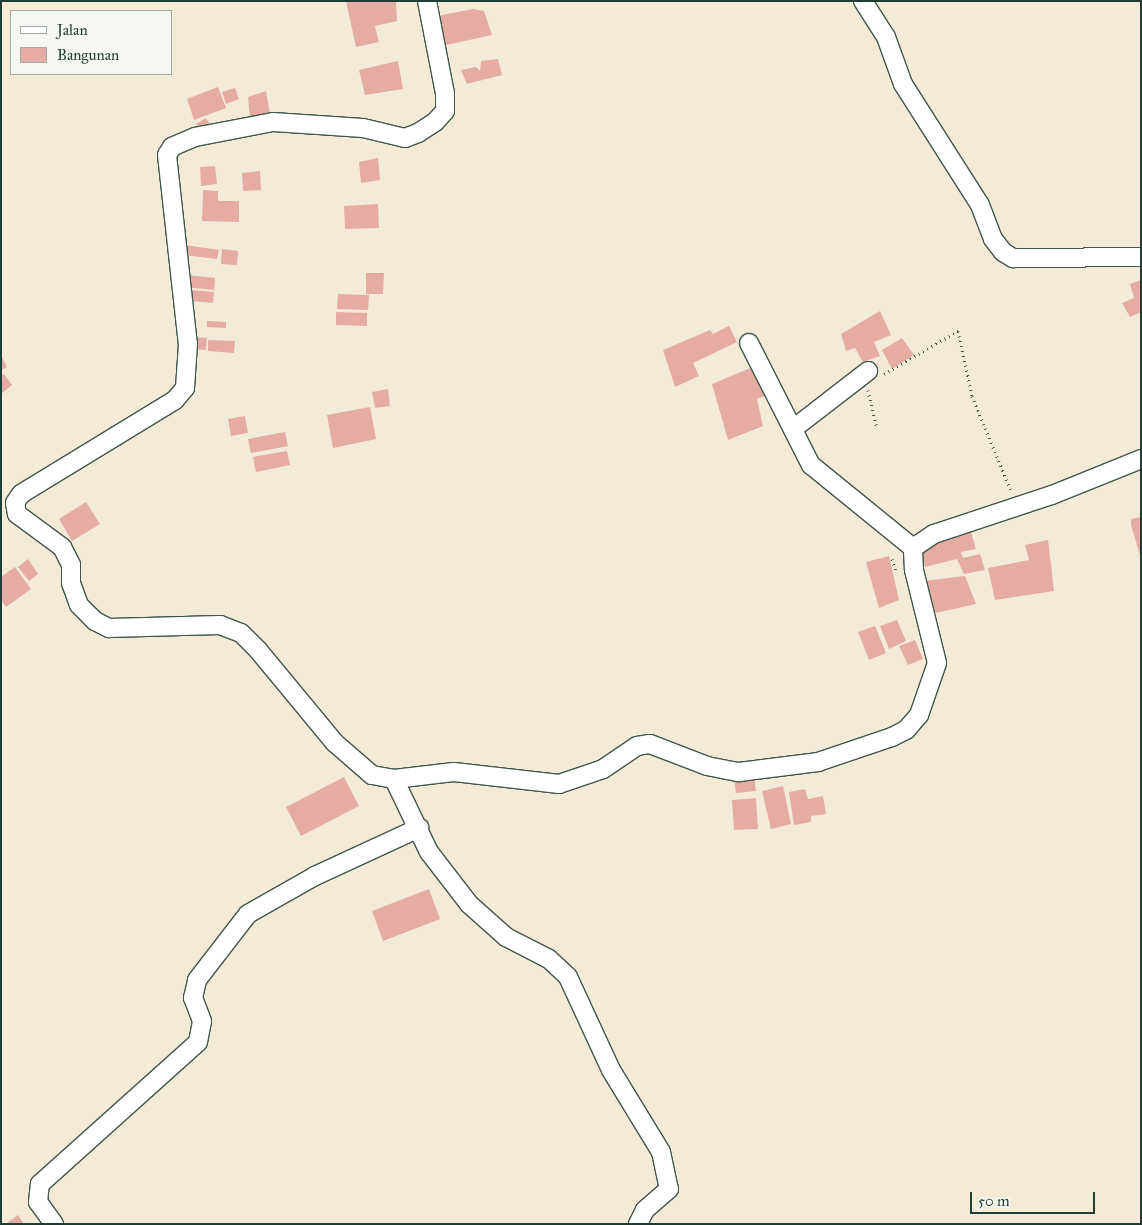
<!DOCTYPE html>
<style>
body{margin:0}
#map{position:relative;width:1142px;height:1225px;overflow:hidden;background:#f4ead8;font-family:"IM FELL Great Primer",serif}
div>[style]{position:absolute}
.building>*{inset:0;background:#e5aca1}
.path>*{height:3px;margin-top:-1.5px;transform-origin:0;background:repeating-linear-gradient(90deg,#3f574d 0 1px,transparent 0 5px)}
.roads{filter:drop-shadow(1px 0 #3f574d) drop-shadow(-1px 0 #3f574d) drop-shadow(0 1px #3f574d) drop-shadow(0 -1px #3f574d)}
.minor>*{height:18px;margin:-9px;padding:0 9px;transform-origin:9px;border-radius:9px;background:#fff}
span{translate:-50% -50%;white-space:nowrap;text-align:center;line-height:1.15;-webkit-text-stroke:5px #f6f6f2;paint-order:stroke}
.frame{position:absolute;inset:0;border:2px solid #1f3d34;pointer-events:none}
.legend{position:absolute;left:10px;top:10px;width:162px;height:65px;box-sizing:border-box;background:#f6f6f2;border:1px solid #a0aca6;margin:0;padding:6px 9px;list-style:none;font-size:15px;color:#1f3d34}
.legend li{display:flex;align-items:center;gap:10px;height:25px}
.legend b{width:25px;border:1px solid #a0aca6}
.scale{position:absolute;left:970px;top:1192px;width:125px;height:22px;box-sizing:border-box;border:2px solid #1f3d34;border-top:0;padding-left:6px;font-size:15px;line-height:18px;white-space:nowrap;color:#1f3d34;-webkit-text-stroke:4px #f6f6f2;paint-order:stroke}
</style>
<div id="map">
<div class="building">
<div style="clip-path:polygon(346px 1px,396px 1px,397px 21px,375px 26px,379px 42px,356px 47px)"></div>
<div style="clip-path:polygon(473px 9px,484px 11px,492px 35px,446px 45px,437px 16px)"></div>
<div style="clip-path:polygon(498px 59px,502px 75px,467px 84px,461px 70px,476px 67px,480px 71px,481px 61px)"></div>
<div style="clip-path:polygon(398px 61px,403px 89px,365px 95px,359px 70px)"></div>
<div style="clip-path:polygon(218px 87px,226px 108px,194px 120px,187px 99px)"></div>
<div style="clip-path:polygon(235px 88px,239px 99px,226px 104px,222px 92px)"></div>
<div style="clip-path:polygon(266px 91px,270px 114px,250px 117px,248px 97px)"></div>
<div style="clip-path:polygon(206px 118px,211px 126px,201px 132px,196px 124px)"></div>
<div style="clip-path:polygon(378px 158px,380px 180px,361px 183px,359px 162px)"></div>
<div style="clip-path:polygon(215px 166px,217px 184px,201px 186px,200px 167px)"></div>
<div style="clip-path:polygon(260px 171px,261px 190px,243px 191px,242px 173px)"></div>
<div style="clip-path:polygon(203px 190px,218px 191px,218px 201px,239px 201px,239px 222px,202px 221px)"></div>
<div style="clip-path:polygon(378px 204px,379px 228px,345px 229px,344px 206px)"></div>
<div style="clip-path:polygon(185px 245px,219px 250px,217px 259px,184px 255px)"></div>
<div style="clip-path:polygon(222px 249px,238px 251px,237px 265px,221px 264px)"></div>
<div style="clip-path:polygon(366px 273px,384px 273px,383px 294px,366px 294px)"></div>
<div style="clip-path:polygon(186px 275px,215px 278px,214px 290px,185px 287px)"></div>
<div style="clip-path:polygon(1141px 280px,1141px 312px,1130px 317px,1122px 303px,1134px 298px,1130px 284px)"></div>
<div style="clip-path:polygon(192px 290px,214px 292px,213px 303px,191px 301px)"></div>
<div style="clip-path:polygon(338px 294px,369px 295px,368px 310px,337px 309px)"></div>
<div style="clip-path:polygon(880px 311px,891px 335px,874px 342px,880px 356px,863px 362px,855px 348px,846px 351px,841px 334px)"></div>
<div style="clip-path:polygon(336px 312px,367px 313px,367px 326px,336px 325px)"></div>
<div style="clip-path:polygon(207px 321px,226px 322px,226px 328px,207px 327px)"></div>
<div style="clip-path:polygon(729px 326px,737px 342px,693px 363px,699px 376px,675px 387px,663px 350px,710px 330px,713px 334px)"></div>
<div style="clip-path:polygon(192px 337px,207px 338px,206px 350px,191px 349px)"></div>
<div style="clip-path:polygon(902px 338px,914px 355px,892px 369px,882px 350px)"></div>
<div style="clip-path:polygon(208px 340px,235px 341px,234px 353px,208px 351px)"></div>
<div style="clip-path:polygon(1px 355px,7px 367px,1px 370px)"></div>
<div style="clip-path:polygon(755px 366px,769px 394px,757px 399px,763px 426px,728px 440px,712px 384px)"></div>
<div style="clip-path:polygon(4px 374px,12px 385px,1px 394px,1px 376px)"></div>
<div style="clip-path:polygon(388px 389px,390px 406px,375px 408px,372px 392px)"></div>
<div style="clip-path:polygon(370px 407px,376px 439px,333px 448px,327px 415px)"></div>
<div style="clip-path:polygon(245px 416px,248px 433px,231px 436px,228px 419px)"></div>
<div style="clip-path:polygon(285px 432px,288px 446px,251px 453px,248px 439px)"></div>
<div style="clip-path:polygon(287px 451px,290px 465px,256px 472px,253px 457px)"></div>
<div style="clip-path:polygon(86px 502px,100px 524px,72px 541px,59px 519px)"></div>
<div style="clip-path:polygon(1141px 517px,1141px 555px,1140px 555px,1131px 525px,1131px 519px)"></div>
<div style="clip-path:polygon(970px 528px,976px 549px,961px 552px,963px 558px,980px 554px,985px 570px,964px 574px,957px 559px,925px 567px,919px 543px)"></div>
<div style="clip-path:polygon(1048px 540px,1054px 591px,995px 600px,988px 568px,1029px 560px,1025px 545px)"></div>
<div style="clip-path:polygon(889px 556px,899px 600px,879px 608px,866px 562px)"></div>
<div style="clip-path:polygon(28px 559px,38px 574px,29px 581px,18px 567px)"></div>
<div style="clip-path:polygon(15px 567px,31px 589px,6px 607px,1px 600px,1px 577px)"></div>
<div style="clip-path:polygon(965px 576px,976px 604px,931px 614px,923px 581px)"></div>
<div style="clip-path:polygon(897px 620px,906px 641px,889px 649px,880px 626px)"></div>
<div style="clip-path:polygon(875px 626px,886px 653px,869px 660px,858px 632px)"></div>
<div style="clip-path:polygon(915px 640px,923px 659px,908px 665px,899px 646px)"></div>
<div style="clip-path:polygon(754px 775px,756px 791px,736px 793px,734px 778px)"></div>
<div style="clip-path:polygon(344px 777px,359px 806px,301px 836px,286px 807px)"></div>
<div style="clip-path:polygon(783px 786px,791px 824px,771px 829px,762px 791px)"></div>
<div style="clip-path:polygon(805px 789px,808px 799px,823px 796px,826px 814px,811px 816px,811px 822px,794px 825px,789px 792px)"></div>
<div style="clip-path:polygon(756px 798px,758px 829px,734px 830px,732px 800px)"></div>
<div style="clip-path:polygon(429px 889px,440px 919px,383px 941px,372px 911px)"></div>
<div style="clip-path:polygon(18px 1215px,24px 1224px,6px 1224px)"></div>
</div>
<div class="path">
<div style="left:884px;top:374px;width:86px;rotate:-30.2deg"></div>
<div style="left:958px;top:331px;width:66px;rotate:77.8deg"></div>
<div style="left:972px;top:396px;width:103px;rotate:67.7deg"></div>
<div style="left:868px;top:390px;width:37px;rotate:77deg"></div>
<div style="left:892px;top:559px;width:13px;rotate:72deg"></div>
</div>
<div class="roads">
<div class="minor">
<div style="left:427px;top:1px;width:95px;rotate:79deg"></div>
<div style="left:445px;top:94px;width:17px;rotate:90deg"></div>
<div style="left:445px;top:111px;width:15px;rotate:132deg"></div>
<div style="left:435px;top:122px;width:20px;rotate:147deg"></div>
<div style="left:418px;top:133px;width:14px;rotate:159deg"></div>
<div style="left:405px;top:138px;width:43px;rotate:-166.6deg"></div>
<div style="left:363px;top:128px;width:90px;rotate:-176.2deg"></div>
<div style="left:273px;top:122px;width:79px;rotate:169.1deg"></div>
<div style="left:195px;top:137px;width:25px;rotate:157deg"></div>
<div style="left:172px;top:147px;width:9px;rotate:122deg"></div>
<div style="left:167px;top:155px;width:190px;rotate:83.7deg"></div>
<div style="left:188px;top:344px;width:44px;rotate:93.9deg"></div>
<div style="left:185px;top:388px;width:16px;rotate:130deg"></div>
<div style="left:175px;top:400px;width:180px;rotate:148.6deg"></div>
<div style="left:21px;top:494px;width:11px;rotate:124deg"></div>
<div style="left:15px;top:503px;width:11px;rotate:80deg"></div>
<div style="left:17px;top:514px;width:56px;rotate:36.3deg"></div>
<div style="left:62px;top:547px;width:20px;rotate:63deg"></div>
<div style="left:71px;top:565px;width:18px;rotate:90deg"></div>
<div style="left:71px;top:583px;width:23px;rotate:70deg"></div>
<div style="left:79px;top:605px;width:23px;rotate:45deg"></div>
<div style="left:95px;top:621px;width:16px;rotate:27deg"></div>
<div style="left:109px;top:628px;width:111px;rotate:-1.5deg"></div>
<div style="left:220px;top:625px;width:22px;rotate:21deg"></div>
<div style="left:241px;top:633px;width:24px;rotate:45deg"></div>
<div style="left:258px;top:650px;width:121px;rotate:50.4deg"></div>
<div style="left:335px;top:743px;width:49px;rotate:40.9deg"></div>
<div style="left:372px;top:775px;width:22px;rotate:10deg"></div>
<div style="left:394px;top:779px;width:81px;rotate:64.4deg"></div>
<div style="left:429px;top:852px;width:66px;rotate:52.4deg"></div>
<div style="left:469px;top:904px;width:50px;rotate:41.7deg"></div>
<div style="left:506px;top:937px;width:48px;rotate:27.1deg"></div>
<div style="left:549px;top:959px;width:26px;rotate:43deg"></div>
<div style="left:568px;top:977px;width:102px;rotate:65.2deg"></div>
<div style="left:611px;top:1070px;width:96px;rotate:58.6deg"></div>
<div style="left:661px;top:1152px;width:38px;rotate:78deg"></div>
<div style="left:669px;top:1189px;width:32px;rotate:139deg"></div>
<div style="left:645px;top:1210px;width:16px;rotate:117deg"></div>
<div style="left:863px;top:1px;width:43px;rotate:57.4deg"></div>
<div style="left:886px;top:37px;width:50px;rotate:70.1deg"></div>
<div style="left:903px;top:84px;width:143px;rotate:57.5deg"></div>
<div style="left:980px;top:205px;width:36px;rotate:69deg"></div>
<div style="left:993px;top:239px;width:16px;rotate:52deg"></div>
<div style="left:1003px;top:252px;width:12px;rotate:31deg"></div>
<div style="left:1013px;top:258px;width:128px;rotate:-0.4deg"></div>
<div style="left:749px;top:343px;width:137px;rotate:63.1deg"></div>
<div style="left:811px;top:465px;width:132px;rotate:39.1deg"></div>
<div style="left:793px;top:429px;width:95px;rotate:-37.7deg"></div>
<div style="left:394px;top:779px;width:60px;rotate:-6.7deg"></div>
<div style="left:454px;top:772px;width:106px;rotate:6.5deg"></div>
<div style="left:559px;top:784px;width:46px;rotate:-18.8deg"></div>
<div style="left:603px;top:769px;width:41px;rotate:-34.1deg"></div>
<div style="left:637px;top:746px;width:13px;rotate:-9deg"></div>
<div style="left:650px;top:744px;width:61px;rotate:21.1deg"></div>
<div style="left:707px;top:766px;width:33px;rotate:11deg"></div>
<div style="left:739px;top:772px;width:80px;rotate:-7.2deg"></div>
<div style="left:818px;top:762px;width:78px;rotate:-18.7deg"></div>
<div style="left:892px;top:737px;width:16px;rotate:-27deg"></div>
<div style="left:906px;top:730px;width:20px;rotate:-49deg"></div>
<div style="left:919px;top:715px;width:55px;rotate:-70.9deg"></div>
<div style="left:937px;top:663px;width:96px;rotate:-103.9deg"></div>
<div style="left:914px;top:570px;width:22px;rotate:-93deg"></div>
<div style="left:913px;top:548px;width:25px;rotate:-34deg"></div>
<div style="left:934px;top:534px;width:124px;rotate:-18.3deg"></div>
<div style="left:1052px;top:495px;width:96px;rotate:-22deg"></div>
<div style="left:54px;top:1224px;width:27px;rotate:-126deg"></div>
<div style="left:38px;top:1202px;width:18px;rotate:-84deg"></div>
<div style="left:40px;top:1184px;width:212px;rotate:-41.9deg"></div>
<div style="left:198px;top:1042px;width:21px;rotate:-79deg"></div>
<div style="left:202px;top:1021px;width:25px;rotate:-111deg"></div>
<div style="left:193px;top:998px;width:18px;rotate:-77deg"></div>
<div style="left:197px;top:980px;width:83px;rotate:-52.3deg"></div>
<div style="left:248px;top:914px;width:77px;rotate:-29.6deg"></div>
<div style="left:315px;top:876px;width:115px;rotate:-24.8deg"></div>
</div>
</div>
<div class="frame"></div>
<ul class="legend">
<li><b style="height:6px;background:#fff"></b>Jalan</li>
<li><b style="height:14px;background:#e5aca1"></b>Bangunan</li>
</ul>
<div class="scale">50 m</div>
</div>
